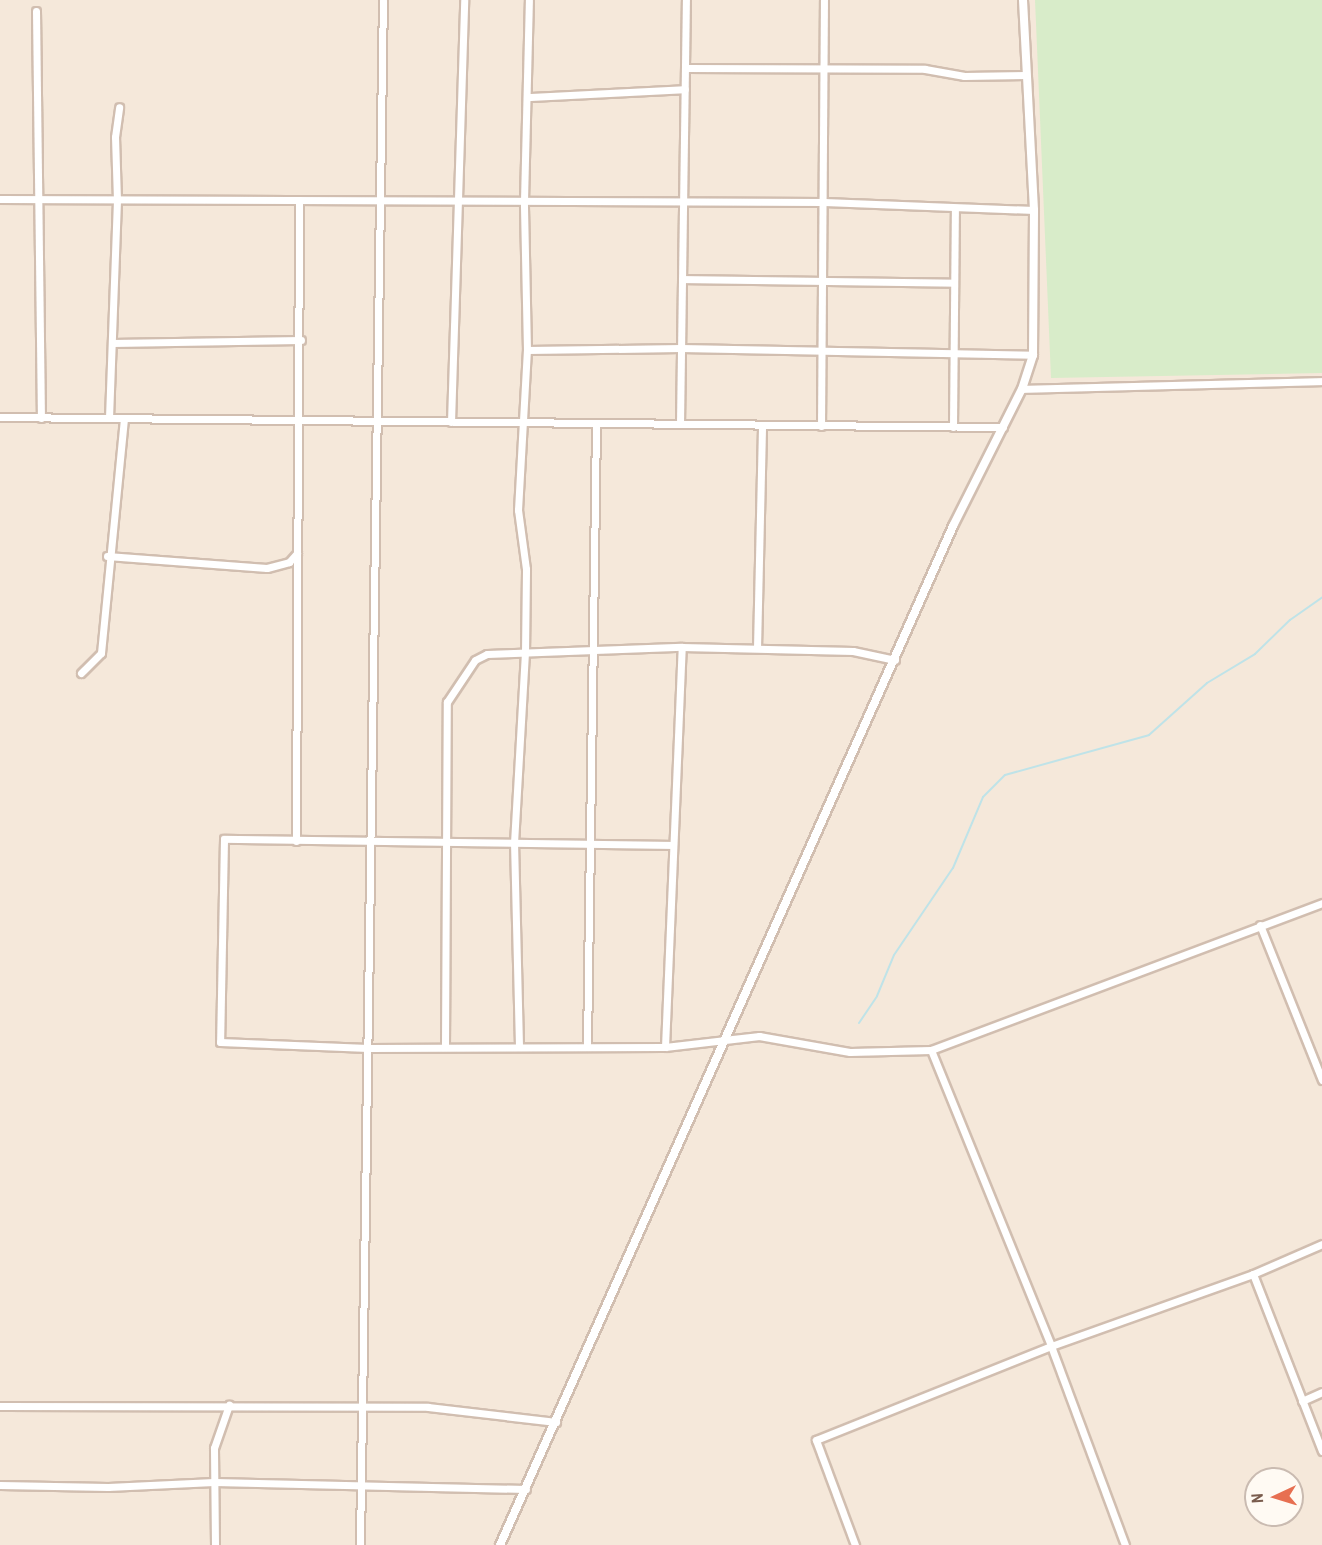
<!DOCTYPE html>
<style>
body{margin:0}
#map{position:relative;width:1322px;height:1545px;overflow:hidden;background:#fdf6ec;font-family:"Roboto Condensed",sans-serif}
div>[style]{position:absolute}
.residential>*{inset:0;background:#f5e8da}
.green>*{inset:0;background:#d8ecc9}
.stream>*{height:2px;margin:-1px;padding:0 1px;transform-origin:1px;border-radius:1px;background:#bfe3e8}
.roads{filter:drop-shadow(2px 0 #d1beb0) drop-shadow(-2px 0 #d1beb0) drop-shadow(0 2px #d1beb0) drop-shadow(0 -2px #d1beb0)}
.minor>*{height:7px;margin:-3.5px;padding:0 3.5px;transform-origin:3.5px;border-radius:3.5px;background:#fff}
.tertiary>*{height:8px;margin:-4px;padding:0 4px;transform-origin:4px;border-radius:4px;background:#fff}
span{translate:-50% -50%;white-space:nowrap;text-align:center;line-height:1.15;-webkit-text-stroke:4.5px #fffaf3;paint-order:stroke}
.north{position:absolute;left:1244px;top:1467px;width:60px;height:60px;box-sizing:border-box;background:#fffaf3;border:2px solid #cabbb1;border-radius:50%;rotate:266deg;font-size:16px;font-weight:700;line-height:24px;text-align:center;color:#7a5c4d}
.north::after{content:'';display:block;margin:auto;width:21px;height:27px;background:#e76f51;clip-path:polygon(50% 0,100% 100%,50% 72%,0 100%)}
</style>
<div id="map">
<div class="residential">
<div style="clip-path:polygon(evenodd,0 0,1322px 0,1322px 1545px,0 1545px,0 0,1256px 1479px,1292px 1479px,1292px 1515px,1256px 1515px,1256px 1479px)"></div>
</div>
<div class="green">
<div style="clip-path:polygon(1035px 0,1322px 0,1322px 373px,1051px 378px)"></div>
</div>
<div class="stream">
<div style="left:859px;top:1023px;width:32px;rotate:-56deg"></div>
<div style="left:877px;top:996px;width:44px;rotate:-67.5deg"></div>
<div style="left:894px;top:955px;width:105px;rotate:-55.9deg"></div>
<div style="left:953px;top:868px;width:77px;rotate:-67.1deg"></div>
<div style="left:983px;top:797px;width:31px;rotate:-45deg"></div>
<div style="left:1005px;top:775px;width:149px;rotate:-15.5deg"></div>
<div style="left:1149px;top:735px;width:78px;rotate:-41.9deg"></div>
<div style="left:1207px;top:683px;width:56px;rotate:-31.1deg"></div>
<div style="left:1255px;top:654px;width:49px;rotate:-44.2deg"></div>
<div style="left:1290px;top:620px;width:39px;rotate:-35deg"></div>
</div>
<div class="roads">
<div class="minor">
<div style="left:36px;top:11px;width:407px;rotate:89.3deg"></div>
<div style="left:685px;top:68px;width:240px;rotate:0.2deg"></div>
<div style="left:925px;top:69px;width:40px;rotate:10deg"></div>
<div style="left:964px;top:76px;width:62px;rotate:-0.9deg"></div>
<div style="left:529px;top:97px;width:156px;rotate:-2.9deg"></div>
<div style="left:0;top:199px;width:824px;rotate:0.21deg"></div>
<div style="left:824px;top:202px;width:210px;rotate:2.2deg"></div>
<div style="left:682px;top:279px;width:272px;rotate:0.8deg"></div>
<div style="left:112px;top:343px;width:189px;rotate:-0.9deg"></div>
<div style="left:527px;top:350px;width:154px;rotate:-0.7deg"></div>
<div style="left:681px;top:348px;width:352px;rotate:1.1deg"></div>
<div style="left:1022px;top:389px;width:300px;rotate:-1.5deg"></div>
<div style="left:0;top:417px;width:1003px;rotate:0.57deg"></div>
<div style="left:109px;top:418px;width:218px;rotate:-87.9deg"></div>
<div style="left:117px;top:200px;width:63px;rotate:-91.8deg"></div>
<div style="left:115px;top:137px;width:30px;rotate:-82deg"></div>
<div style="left:451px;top:422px;width:422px;rotate:-88.2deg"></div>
<div style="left:680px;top:424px;width:424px;rotate:-89.2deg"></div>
<div style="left:821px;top:426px;width:426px;rotate:-89.6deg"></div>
<div style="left:953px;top:427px;width:219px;rotate:-89.5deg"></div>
<div style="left:107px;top:556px;width:160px;rotate:4.3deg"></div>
<div style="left:267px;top:568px;width:23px;rotate:-15deg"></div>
<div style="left:289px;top:562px;width:12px;rotate:-48deg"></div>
<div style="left:757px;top:648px;width:223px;rotate:-88.7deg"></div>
<div style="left:81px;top:673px;width:28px;rotate:-45deg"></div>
<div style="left:101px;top:653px;width:236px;rotate:-84.4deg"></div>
<div style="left:296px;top:841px;width:641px;rotate:-89.73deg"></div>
<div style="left:672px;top:845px;width:448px;rotate:-179.2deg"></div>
<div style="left:224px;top:839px;width:203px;rotate:91.1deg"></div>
<div style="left:220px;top:1042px;width:148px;rotate:2.3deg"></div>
<div style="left:368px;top:1048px;width:297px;rotate:-0.2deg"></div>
<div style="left:665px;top:1047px;width:95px;rotate:-6.7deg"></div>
<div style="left:759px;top:1036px;width:92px;rotate:10deg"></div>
<div style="left:850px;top:1052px;width:81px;rotate:-1.4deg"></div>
<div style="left:931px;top:1050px;width:418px;rotate:-20.6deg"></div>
<div style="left:1260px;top:925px;width:167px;rotate:68.2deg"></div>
<div style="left:445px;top:1046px;width:344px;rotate:-89.7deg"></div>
<div style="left:447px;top:702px;width:50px;rotate:-56.3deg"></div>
<div style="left:475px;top:660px;width:13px;rotate:-27deg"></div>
<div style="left:487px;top:654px;width:195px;rotate:-2.1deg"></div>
<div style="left:682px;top:647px;width:171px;rotate:1.3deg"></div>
<div style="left:853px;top:651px;width:43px;rotate:12.1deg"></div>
<div style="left:519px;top:1046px;width:203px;rotate:-91.4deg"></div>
<div style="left:514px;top:843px;width:190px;rotate:-86.7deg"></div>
<div style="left:525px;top:653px;width:84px;rotate:-89.3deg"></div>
<div style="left:526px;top:569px;width:60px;rotate:-97.7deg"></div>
<div style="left:518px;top:510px;width:160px;rotate:-86.8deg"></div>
<div style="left:527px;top:350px;width:149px;rotate:-91.2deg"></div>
<div style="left:524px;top:201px;width:201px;rotate:-88.6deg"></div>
<div style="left:587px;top:1046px;width:623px;rotate:-89.17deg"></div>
<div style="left:665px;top:1047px;width:400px;rotate:-87.6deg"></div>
<div style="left:931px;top:1050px;width:319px;rotate:67.9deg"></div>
<div style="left:1051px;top:1346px;width:212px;rotate:69.6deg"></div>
<div style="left:1253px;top:1274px;width:190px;rotate:68.7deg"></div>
<div style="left:1302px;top:1401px;width:22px;rotate:-24deg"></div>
<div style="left:0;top:1406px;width:428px;rotate:0.1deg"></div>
<div style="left:428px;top:1407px;width:129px;rotate:6.7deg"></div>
<div style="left:0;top:1485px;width:108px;rotate:1.1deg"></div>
<div style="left:108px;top:1487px;width:106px;rotate:-2.7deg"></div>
<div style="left:214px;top:1482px;width:312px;rotate:1.3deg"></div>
<div style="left:215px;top:1545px;width:97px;rotate:-90.6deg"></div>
<div style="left:214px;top:1448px;width:46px;rotate:-70.8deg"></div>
<div style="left:360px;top:1545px;width:1545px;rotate:-89.15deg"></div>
<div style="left:855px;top:1545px;width:112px;rotate:-110.4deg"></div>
<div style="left:816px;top:1440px;width:253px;rotate:-21.8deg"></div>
<div style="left:1051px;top:1346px;width:214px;rotate:-19.6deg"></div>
<div style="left:1253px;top:1274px;width:75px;rotate:-23.5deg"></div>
</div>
<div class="tertiary">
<div style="left:500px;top:1545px;width:1115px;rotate:-66.03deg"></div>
<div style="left:953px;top:526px;width:153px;rotate:-63.3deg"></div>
<div style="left:1022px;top:389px;width:36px;rotate:-72deg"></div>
<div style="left:1033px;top:355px;width:145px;rotate:-89.6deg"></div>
<div style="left:1034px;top:210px;width:210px;rotate:-93deg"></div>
</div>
</div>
<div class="north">N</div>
</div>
